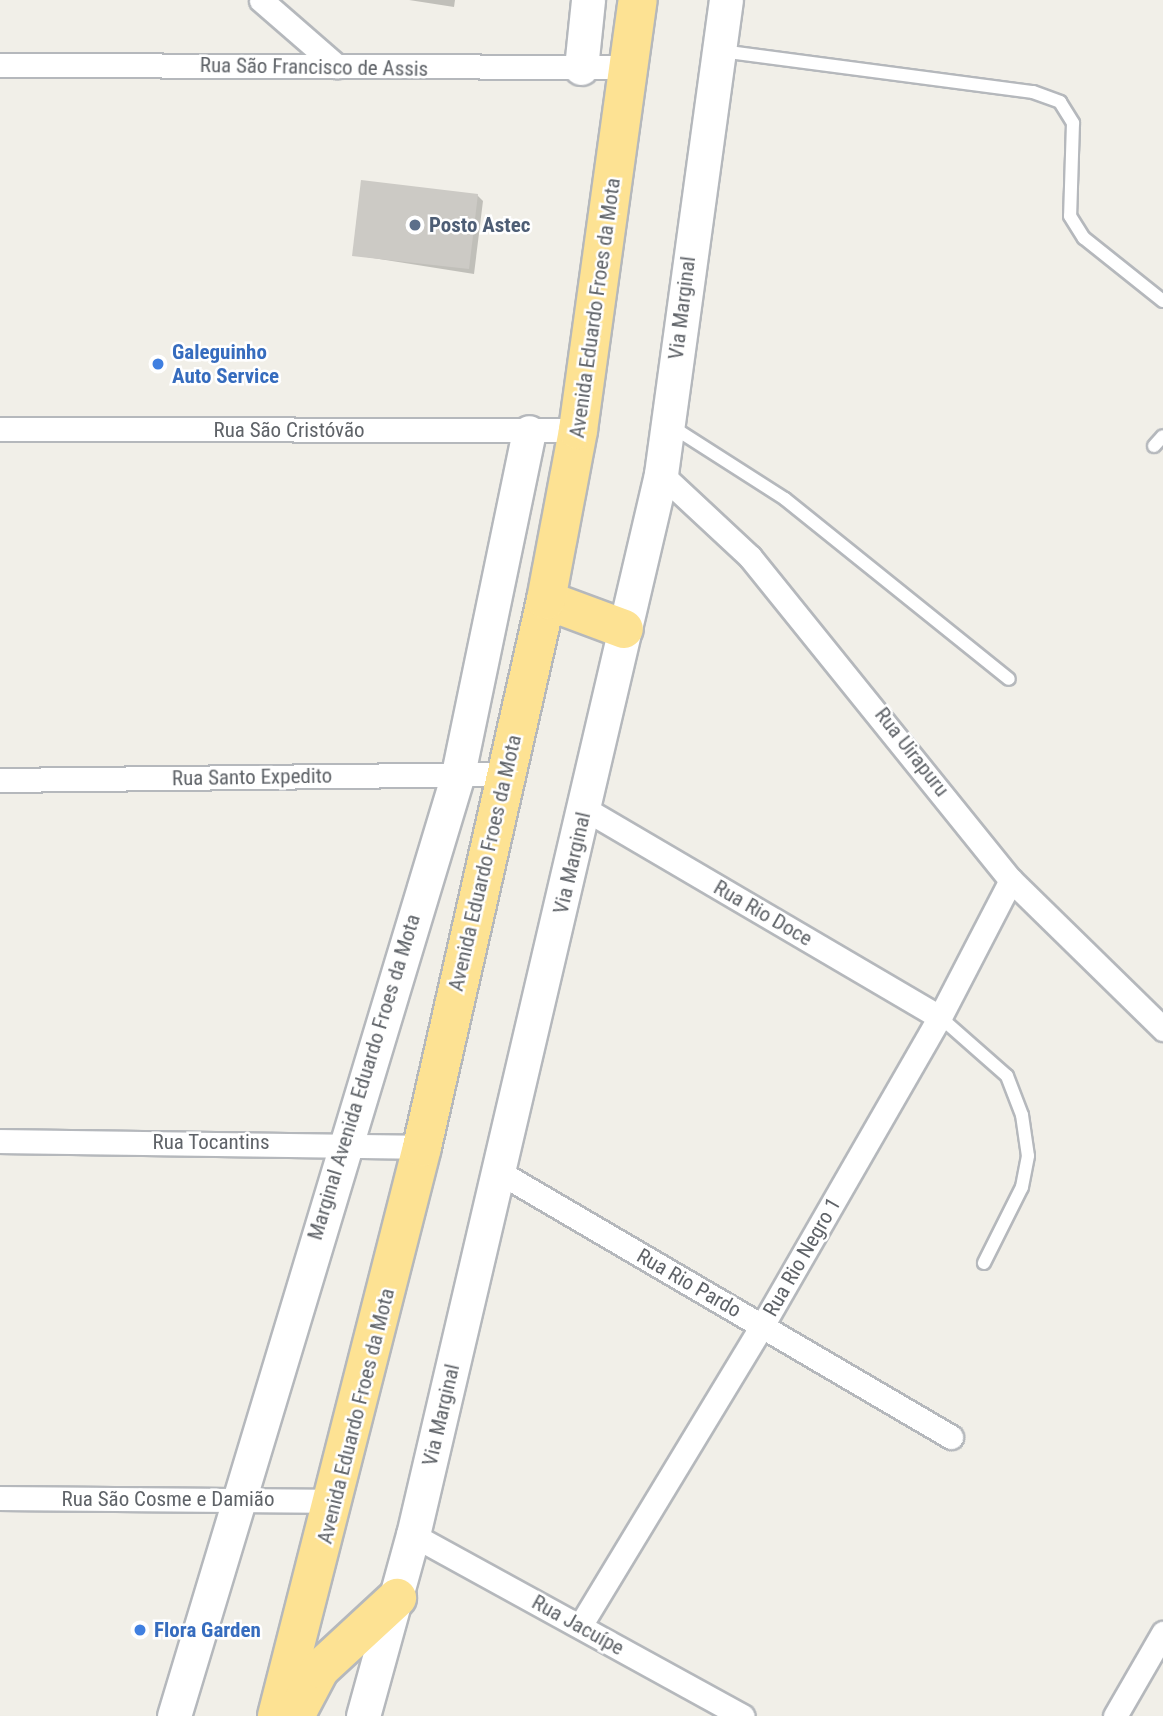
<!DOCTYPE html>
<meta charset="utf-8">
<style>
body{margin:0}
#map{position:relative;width:1163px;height:1716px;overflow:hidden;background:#f1efe8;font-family:"Roboto Condensed",sans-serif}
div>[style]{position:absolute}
.shadow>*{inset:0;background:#0003}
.building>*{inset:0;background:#cccac5}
.roads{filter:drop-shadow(2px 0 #b5b8bc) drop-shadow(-2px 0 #b5b8bc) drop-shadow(0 2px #b5b8bc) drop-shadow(0 -2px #b5b8bc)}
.lane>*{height:12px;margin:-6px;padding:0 6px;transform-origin:6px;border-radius:6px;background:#fff}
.street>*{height:23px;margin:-11.5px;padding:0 11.5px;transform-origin:11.5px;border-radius:11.5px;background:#fff}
.secondary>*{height:33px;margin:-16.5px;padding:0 16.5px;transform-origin:16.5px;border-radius:16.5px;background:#fff}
.highway>*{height:38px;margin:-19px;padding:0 19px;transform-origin:19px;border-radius:19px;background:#fde293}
.dots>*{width:19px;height:19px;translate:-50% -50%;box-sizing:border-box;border:4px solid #fff;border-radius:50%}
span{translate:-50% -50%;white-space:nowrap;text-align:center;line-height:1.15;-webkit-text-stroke:5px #fff;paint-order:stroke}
.street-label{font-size:21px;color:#5f6368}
.service-label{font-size:21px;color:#4e5e75;font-weight:700}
.left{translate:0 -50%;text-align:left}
.shop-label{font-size:21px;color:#366cbe;font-weight:700}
</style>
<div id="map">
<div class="shadow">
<div style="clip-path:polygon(409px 0,455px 0,454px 7px)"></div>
<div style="clip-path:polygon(477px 195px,483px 201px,474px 274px,354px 255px)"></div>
</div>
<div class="building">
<div style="clip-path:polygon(361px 180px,478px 194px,469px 269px,352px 256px)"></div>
</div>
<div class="roads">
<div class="lane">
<div style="left:721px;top:51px;width:315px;rotate:7.5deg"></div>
<div style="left:1033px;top:92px;width:29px;rotate:20deg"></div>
<div style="left:1060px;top:102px;width:25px;rotate:58deg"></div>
<div style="left:1073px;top:123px;width:93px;rotate:91.8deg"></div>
<div style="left:1070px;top:216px;width:26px;rotate:58deg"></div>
<div style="left:1084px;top:238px;width:101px;rotate:38.6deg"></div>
<div style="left:671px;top:426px;width:135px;rotate:32.6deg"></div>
<div style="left:785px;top:499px;width:287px;rotate:38.8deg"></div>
<div style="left:1154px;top:446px;width:13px;rotate:-48deg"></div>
<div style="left:940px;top:1017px;width:89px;rotate:41.4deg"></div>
<div style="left:1007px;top:1076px;width:42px;rotate:69deg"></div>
<div style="left:1022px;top:1115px;width:41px;rotate:81.7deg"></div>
<div style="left:1028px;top:1156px;width:32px;rotate:101deg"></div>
<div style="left:1022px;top:1187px;width:85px;rotate:116.6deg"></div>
</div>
<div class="street">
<div style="left:261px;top:0;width:101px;rotate:41deg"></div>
<div style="left:0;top:65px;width:628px;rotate:0.18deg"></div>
<div style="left:0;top:429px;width:578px;rotate:0.1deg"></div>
<div style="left:661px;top:474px;width:122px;rotate:43deg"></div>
<div style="left:750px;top:557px;width:415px;rotate:51.1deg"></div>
<div style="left:1011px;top:880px;width:213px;rotate:44.4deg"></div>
<div style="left:0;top:780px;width:504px;rotate:-0.68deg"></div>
<div style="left:585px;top:809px;width:411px;rotate:30.4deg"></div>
<div style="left:0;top:1141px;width:422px;rotate:0.8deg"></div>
<div style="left:499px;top:1172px;width:524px;rotate:30.38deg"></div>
<div style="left:0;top:1498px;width:337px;rotate:0.5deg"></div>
<div style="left:413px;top:1535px;width:376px;rotate:28.8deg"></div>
<div style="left:580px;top:1626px;width:351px;rotate:-58.8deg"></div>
<div style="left:762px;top:1326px;width:357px;rotate:-60.1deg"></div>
<div style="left:940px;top:1017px;width:154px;rotate:-62.6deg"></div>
<div style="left:1115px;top:1716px;width:96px;rotate:-60deg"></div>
</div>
<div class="secondary">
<div style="left:581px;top:68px;width:68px;rotate:-84.1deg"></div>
<div style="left:174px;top:1716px;width:984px;rotate:-73.22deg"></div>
<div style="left:458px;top:774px;width:349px;rotate:-78.3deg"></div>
<div style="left:363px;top:1716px;width:188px;rotate:-74.6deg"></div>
<div style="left:413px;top:1535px;width:1090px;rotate:-76.84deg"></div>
<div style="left:661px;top:474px;width:478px;rotate:-82.2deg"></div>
</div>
<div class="highway">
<div style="left:546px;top:600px;width:83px;rotate:20.4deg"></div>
<div style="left:277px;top:1716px;width:587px;rotate:-75.7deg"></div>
<div style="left:422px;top:1147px;width:561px;rotate:-77.23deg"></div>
<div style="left:546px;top:600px;width:173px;rotate:-79.3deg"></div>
<div style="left:578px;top:430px;width:434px;rotate:-82.1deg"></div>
<div style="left:295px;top:1716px;width:53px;rotate:-62deg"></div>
<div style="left:320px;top:1669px;width:105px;rotate:-42.7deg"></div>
</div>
</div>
<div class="dots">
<div style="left:415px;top:225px;background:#5c6f8a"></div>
<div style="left:158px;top:364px;background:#3f7fe0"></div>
<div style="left:140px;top:1630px;background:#3f7fe0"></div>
</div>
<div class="street-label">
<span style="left:314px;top:67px;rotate:1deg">Rua São Francisco de Assis</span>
<span style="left:595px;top:308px;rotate:-82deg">Avenida Eduardo Froes da Mota</span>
<span style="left:682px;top:308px;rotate:-83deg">Via Marginal</span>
<span style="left:289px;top:430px">Rua São Cristóvão</span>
<span style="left:912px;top:752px;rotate:52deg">Rua Uirapuru</span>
<span style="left:252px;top:777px;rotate:-1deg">Rua Santo Expedito</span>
<span style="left:485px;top:863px;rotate:-77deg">Avenida Eduardo Froes da Mota</span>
<span style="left:572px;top:863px;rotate:-77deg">Via Marginal</span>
<span style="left:763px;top:913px;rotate:30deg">Rua Rio Doce</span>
<span style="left:364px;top:1077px;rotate:-73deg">Marginal Avenida Eduardo Froes da Mota</span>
<span style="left:211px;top:1142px">Rua Tocantins</span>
<span style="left:802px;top:1257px;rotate:-60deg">Rua Rio Negro 1</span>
<span style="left:689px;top:1283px;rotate:30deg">Rua Rio Pardo</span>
<span style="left:441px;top:1415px;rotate:-77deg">Via Marginal</span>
<span style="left:356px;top:1416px;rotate:-76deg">Avenida Eduardo Froes da Mota</span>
<span style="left:168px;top:1499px">Rua São Cosme e Damião</span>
<span style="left:578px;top:1625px;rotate:29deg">Rua Jacuípe</span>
</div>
<div class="service-label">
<span class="left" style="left:429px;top:225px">Posto Astec</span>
</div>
<div class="shop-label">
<span class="left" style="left:172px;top:364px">Galeguinho<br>Auto Service</span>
<span class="left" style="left:154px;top:1630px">Flora Garden</span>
</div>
</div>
